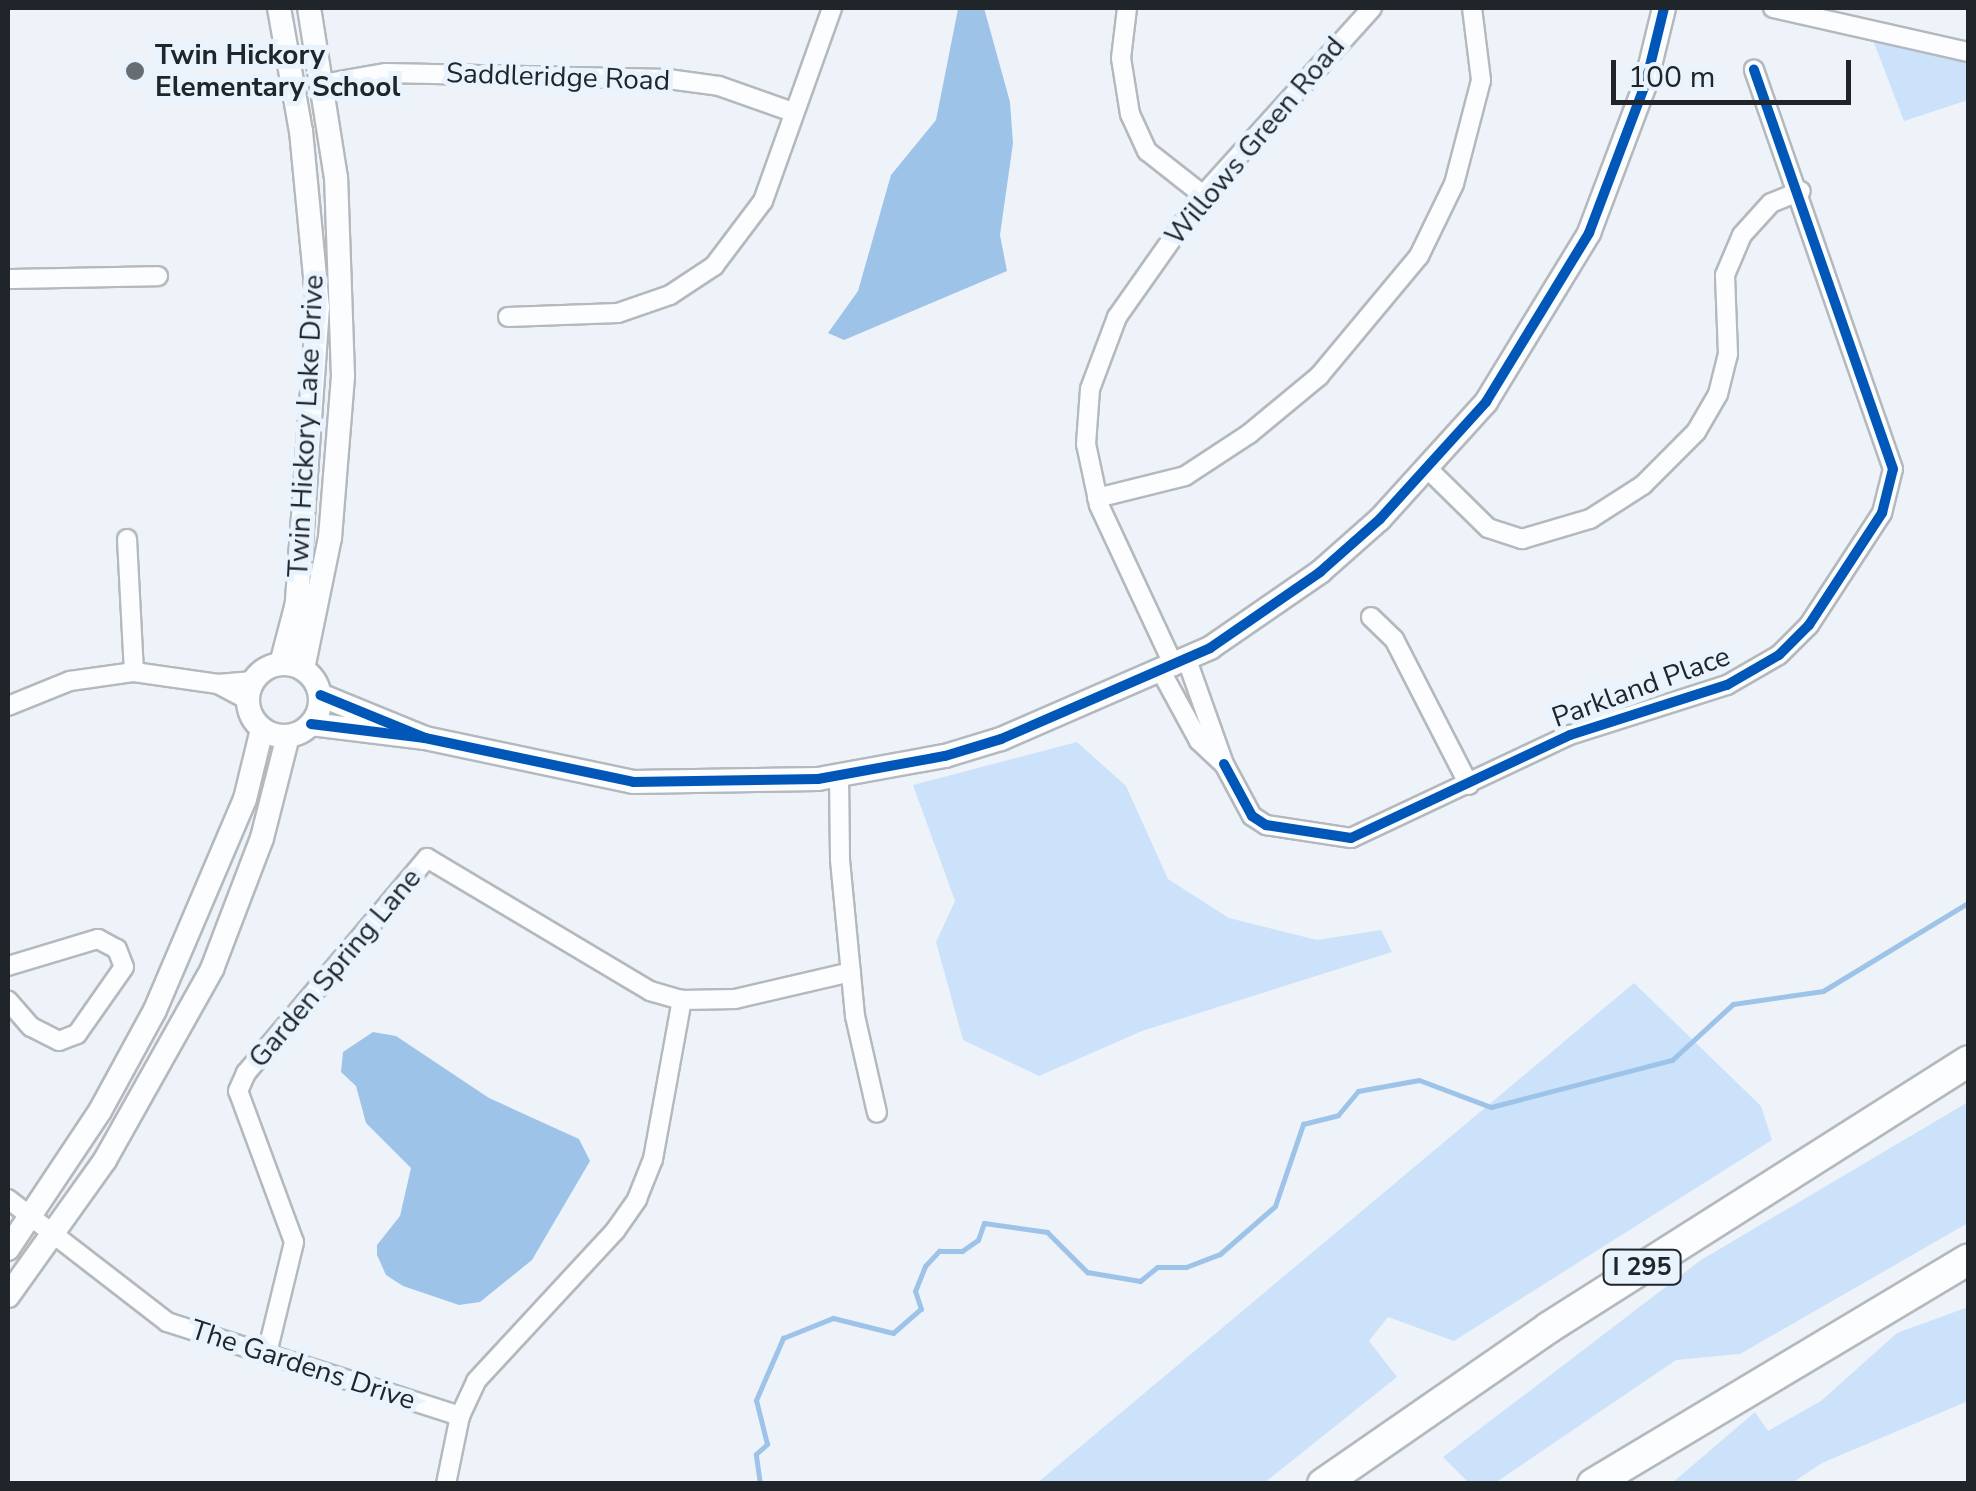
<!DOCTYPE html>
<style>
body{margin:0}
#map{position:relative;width:1976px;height:1491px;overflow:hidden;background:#eef3f9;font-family:"Nunito Sans",sans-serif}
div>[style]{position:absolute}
.green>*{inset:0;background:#cbe2fa}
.water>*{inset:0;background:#9ec3e8}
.stream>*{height:5px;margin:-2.5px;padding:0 2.5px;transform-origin:2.5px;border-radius:2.5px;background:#9ec3e8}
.roads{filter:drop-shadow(2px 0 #b4b9be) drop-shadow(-2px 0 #b4b9be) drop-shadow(0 2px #b4b9be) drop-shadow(0 -2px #b4b9be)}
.street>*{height:18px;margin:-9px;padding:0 9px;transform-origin:9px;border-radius:9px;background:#fcfdfe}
.secondary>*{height:22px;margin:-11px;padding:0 11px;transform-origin:11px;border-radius:11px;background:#fcfdfe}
.secondary>.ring{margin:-11px;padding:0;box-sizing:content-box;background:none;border:22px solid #fcfdfe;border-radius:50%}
.highway>*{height:30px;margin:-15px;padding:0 15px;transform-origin:15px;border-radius:15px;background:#fcfdfe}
.cycleway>*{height:10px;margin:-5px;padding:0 5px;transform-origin:5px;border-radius:5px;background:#0057b8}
.dots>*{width:28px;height:28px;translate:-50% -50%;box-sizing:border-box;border:5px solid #e9f3fe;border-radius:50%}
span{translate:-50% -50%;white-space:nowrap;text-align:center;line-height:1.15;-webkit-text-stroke:10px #e9f3fe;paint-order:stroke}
.shield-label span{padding:2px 8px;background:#e9f3fe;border:2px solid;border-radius:8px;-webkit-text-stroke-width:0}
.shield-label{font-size:25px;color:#20252a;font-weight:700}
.poi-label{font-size:28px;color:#20252a;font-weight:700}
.left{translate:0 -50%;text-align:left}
.street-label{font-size:28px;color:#20252a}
.frame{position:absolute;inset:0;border:10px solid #20252a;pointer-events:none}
.scale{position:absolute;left:1611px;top:60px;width:240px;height:45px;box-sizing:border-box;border:5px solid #20252a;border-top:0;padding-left:12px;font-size:30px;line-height:35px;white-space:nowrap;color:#20252a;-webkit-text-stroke:8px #e9f3fe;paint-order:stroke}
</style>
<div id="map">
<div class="green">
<div style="clip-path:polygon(1873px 40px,1968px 59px,1968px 100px,1904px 121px)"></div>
<div style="clip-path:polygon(1077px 742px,1126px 786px,1168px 879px,1229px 918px,1317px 940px,1381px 930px,1392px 952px,1142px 1031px,1039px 1076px,963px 1040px,936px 942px,955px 901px,913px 785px)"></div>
<div style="clip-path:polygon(1634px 983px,1761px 1106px,1772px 1140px,1454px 1341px,1388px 1317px,1369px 1341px,1397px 1377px,1264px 1483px,1037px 1483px)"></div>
<div style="clip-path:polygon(1968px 1102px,1968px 1223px,1740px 1354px,1676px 1360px,1495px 1483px,1469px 1483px,1443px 1457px,1701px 1260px)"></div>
<div style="clip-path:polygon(1968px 1307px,1968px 1401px,1822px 1463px,1792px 1483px,1672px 1483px,1755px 1412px,1768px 1431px,1821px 1401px,1897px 1333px)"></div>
</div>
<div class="water">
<div style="clip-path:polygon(984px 8px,1010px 102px,1013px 143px,1000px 235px,1007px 271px,844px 340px,828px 333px,858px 291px,891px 175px,936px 120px,958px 9px)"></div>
<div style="clip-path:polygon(373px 1032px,396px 1036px,489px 1098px,579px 1139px,590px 1161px,532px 1260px,480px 1302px,459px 1305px,403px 1286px,386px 1275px,377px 1255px,377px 1245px,400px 1216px,411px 1168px,366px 1123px,356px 1086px,341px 1072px,343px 1052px)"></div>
</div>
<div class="stream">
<div style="left:760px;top:1484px;width:30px;rotate:-98deg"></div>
<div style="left:756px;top:1454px;width:15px;rotate:-42deg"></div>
<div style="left:767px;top:1444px;width:45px;rotate:-104deg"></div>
<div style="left:756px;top:1400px;width:68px;rotate:-66.5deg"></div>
<div style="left:783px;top:1338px;width:54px;rotate:-21.8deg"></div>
<div style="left:833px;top:1318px;width:62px;rotate:14deg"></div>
<div style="left:893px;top:1333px;width:37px;rotate:-41deg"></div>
<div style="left:921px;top:1309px;width:19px;rotate:-108deg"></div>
<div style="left:915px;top:1291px;width:27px;rotate:-68deg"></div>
<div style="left:925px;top:1266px;width:21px;rotate:-47deg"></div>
<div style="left:939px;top:1251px;width:23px"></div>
<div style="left:962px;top:1251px;width:19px;rotate:-35deg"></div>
<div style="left:978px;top:1240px;width:18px;rotate:-71deg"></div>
<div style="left:984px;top:1223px;width:64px;rotate:8.1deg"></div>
<div style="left:1047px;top:1232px;width:57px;rotate:45deg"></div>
<div style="left:1087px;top:1272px;width:54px;rotate:9.6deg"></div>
<div style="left:1140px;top:1281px;width:22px;rotate:-39deg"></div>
<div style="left:1157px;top:1267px;width:29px"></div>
<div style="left:1186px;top:1267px;width:36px;rotate:-21deg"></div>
<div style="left:1220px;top:1254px;width:73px;rotate:-41.1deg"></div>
<div style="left:1275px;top:1206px;width:87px;rotate:-71.1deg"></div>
<div style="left:1303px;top:1124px;width:36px;rotate:-14deg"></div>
<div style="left:1338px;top:1115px;width:31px;rotate:-50deg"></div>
<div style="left:1358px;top:1091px;width:62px;rotate:-10.2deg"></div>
<div style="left:1419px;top:1080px;width:77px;rotate:20.6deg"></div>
<div style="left:1491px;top:1107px;width:187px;rotate:-14.6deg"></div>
<div style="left:1672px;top:1060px;width:83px;rotate:-42.6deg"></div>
<div style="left:1733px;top:1004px;width:91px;rotate:-8.2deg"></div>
<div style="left:1823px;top:991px;width:170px;rotate:-31.3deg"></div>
</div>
<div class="roads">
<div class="street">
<div style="left:1127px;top:8px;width:50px;rotate:96.8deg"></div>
<div style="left:1121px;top:58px;width:57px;rotate:80.9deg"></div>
<div style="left:1130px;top:114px;width:41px;rotate:65.3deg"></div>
<div style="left:1147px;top:151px;width:71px;rotate:38.2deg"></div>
<div style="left:1773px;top:8px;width:200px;rotate:12.7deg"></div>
<div style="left:322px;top:84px;width:65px;rotate:-9.8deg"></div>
<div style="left:386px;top:73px;width:282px;rotate:1.2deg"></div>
<div style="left:668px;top:79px;width:51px;rotate:7.8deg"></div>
<div style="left:719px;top:86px;width:75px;rotate:19.4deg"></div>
<div style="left:8px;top:279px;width:150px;rotate:-1.1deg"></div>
<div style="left:508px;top:317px;width:110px;rotate:-2.1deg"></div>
<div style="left:618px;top:313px;width:55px;rotate:-19.1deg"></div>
<div style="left:670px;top:295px;width:53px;rotate:-33.4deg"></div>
<div style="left:714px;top:266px;width:81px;rotate:-53deg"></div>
<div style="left:763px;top:201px;width:205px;rotate:-70.3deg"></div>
<div style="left:1428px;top:469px;width:84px;rotate:44.5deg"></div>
<div style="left:1488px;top:528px;width:36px;rotate:18deg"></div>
<div style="left:1522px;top:539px;width:71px;rotate:-16.4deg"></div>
<div style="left:1590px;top:519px;width:63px;rotate:-32.7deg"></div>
<div style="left:1643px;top:485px;width:75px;rotate:-45deg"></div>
<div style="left:1696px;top:432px;width:44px;rotate:-59.9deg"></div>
<div style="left:1718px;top:394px;width:41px;rotate:-76deg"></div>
<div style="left:1728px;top:354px;width:79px;rotate:-92.2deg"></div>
<div style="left:1725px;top:275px;width:43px;rotate:-67deg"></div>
<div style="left:1742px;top:235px;width:43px;rotate:-47.8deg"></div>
<div style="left:1771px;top:203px;width:32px;rotate:-22deg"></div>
<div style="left:1097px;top:498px;width:91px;rotate:-14deg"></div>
<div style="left:1185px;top:476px;width:77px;rotate:-33.3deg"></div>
<div style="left:1249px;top:434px;width:91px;rotate:-39.6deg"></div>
<div style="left:1319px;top:376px;width:156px;rotate:-50.2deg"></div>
<div style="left:1419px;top:256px;width:80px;rotate:-64.1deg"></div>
<div style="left:1454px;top:184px;width:107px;rotate:-75.4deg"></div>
<div style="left:1481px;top:80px;width:73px;rotate:-97.1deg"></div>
<div style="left:127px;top:539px;width:133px;rotate:87deg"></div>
<div style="left:1371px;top:617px;width:32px;rotate:44deg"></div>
<div style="left:1394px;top:639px;width:164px;rotate:62.8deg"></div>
<div style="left:1174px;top:666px;width:178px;rotate:-115deg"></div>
<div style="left:1099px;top:505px;width:62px;rotate:-102deg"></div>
<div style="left:1086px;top:444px;width:55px;rotate:-85.8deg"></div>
<div style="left:1090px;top:389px;width:77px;rotate:-69.4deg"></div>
<div style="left:1117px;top:317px;width:149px;rotate:-54.8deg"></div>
<div style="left:1203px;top:195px;width:252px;rotate:-47.9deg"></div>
<div style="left:1162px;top:673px;width:77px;rotate:61.4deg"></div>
<div style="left:1199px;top:741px;width:34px;rotate:43deg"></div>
<div style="left:1224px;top:764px;width:110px;rotate:-109.6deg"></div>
<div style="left:218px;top:684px;width:35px;rotate:-5deg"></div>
<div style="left:8px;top:706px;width:67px;rotate:-22deg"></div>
<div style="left:70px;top:681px;width:65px;rotate:-8deg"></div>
<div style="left:134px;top:672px;width:85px;rotate:8.1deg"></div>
<div style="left:218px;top:684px;width:34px;rotate:28deg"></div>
<div style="left:1224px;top:764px;width:59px;rotate:61.7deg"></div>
<div style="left:1252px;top:816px;width:17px;rotate:33deg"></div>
<div style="left:1266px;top:825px;width:86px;rotate:8.7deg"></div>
<div style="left:1351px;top:838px;width:242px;rotate:-25.2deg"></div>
<div style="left:1570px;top:735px;width:165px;rotate:-17.7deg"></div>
<div style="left:1727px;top:685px;width:60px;rotate:-30deg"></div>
<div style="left:1779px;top:655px;width:42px;rotate:-45deg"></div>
<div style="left:1809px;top:625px;width:134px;rotate:-56.9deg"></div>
<div style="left:1882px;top:513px;width:45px;rotate:-76deg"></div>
<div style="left:1893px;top:469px;width:423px;rotate:-109.2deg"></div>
<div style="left:839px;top:775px;width:85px;rotate:89.3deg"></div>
<div style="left:840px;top:860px;width:157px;rotate:84.5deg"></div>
<div style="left:855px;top:1016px;width:99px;rotate:77.2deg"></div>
<div style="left:8px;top:966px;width:94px;rotate:-16.7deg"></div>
<div style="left:98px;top:939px;width:21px;rotate:28deg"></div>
<div style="left:117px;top:949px;width:19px;rotate:69deg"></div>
<div style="left:124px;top:967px;width:82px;rotate:125deg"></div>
<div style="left:77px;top:1034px;width:19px;rotate:159deg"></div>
<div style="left:59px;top:1041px;width:31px;rotate:-153deg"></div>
<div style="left:31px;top:1027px;width:35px;rotate:-131deg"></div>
<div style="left:8px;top:1199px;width:201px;rotate:37.7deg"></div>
<div style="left:167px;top:1322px;width:308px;rotate:17.8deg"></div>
<div style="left:268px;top:1349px;width:110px;rotate:-76.3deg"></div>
<div style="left:294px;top:1242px;width:161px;rotate:-110.3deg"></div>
<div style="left:238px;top:1091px;width:20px;rotate:-66deg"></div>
<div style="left:246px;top:1073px;width:281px;rotate:-49.9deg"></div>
<div style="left:427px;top:858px;width:260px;rotate:30.8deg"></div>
<div style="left:650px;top:991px;width:33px;rotate:16deg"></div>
<div style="left:682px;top:1000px;width:53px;rotate:-1.1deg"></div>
<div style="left:735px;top:999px;width:119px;rotate:-13.1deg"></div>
<div style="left:446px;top:1484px;width:69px;rotate:-78.4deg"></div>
<div style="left:460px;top:1416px;width:38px;rotate:-65deg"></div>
<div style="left:476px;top:1381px;width:205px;rotate:-47.2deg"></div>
<div style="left:615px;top:1231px;width:39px;rotate:-55deg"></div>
<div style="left:637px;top:1199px;width:43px;rotate:-68.2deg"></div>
<div style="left:653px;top:1159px;width:162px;rotate:-79.7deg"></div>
</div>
<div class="secondary">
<div style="left:279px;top:8px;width:125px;rotate:79.9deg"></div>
<div style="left:301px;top:131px;width:177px;rotate:84.5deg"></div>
<div style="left:318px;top:307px;width:297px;rotate:94.1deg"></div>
<div style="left:297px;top:603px;width:63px;rotate:104.7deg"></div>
<div class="ring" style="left:248px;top:664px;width:50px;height:50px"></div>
<div style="left:303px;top:669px;width:134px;rotate:-78.4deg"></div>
<div style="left:330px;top:538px;width:163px;rotate:-85.4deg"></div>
<div style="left:343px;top:376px;width:198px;rotate:-92deg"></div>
<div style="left:336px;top:178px;width:172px;rotate:-99deg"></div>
<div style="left:311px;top:724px;width:115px;rotate:7deg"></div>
<div style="left:425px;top:738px;width:113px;rotate:-157.7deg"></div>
<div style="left:425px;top:738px;width:213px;rotate:11.9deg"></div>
<div style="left:633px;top:782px;width:185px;rotate:-0.9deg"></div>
<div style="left:818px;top:779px;width:129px;rotate:-10.3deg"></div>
<div style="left:945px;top:756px;width:59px;rotate:-16.9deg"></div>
<div style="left:1001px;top:739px;width:228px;rotate:-23.5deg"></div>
<div style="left:1210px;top:648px;width:134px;rotate:-34.6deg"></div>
<div style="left:1320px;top:572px;width:80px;rotate:-41.5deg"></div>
<div style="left:1380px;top:519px;width:158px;rotate:-47.8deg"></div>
<div style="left:1486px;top:402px;width:198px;rotate:-58.6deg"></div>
<div style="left:1589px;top:233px;width:161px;rotate:-69.3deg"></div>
<div style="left:1646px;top:82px;width:76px;rotate:-76.3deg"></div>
<div style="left:8px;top:1249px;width:166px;rotate:-56.3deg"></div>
<div style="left:100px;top:1111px;width:115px;rotate:-61.4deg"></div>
<div style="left:155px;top:1010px;width:229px;rotate:-66.9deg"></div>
<div style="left:245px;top:799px;width:72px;rotate:-76.3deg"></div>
<div style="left:8px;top:1296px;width:167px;rotate:-54.5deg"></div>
<div style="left:105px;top:1160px;width:219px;rotate:-60.7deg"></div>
<div style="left:212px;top:969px;width:140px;rotate:-69.1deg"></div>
<div style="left:262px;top:838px;width:105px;rotate:-75.7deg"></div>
</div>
<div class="highway">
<div style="left:1323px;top:1484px;width:274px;rotate:-34.7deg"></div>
<div style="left:1548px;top:1328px;width:498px;rotate:-32.4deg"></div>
<div style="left:1593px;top:1484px;width:437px;rotate:-30.9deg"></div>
</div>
</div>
<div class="cycleway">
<div style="left:311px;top:724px;width:115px;rotate:7deg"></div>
<div style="left:425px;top:738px;width:113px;rotate:-157.7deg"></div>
<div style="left:425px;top:738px;width:213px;rotate:11.9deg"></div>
<div style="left:633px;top:782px;width:185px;rotate:-0.9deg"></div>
<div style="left:818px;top:779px;width:129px;rotate:-10.3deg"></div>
<div style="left:945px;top:756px;width:59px;rotate:-16.9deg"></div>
<div style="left:1001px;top:739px;width:228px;rotate:-23.5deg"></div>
<div style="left:1210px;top:648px;width:134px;rotate:-34.6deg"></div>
<div style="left:1320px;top:572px;width:80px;rotate:-41.5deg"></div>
<div style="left:1380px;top:519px;width:158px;rotate:-47.8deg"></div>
<div style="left:1486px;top:402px;width:198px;rotate:-58.6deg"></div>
<div style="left:1589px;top:233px;width:161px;rotate:-69.3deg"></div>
<div style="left:1646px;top:82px;width:76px;rotate:-76.3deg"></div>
<div style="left:1224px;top:764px;width:59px;rotate:61.7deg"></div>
<div style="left:1252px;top:816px;width:17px;rotate:33deg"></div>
<div style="left:1266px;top:825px;width:86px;rotate:8.7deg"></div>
<div style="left:1351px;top:838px;width:242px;rotate:-25.2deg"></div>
<div style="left:1570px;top:735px;width:165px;rotate:-17.7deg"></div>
<div style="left:1727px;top:685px;width:60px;rotate:-30deg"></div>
<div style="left:1779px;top:655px;width:42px;rotate:-45deg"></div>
<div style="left:1809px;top:625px;width:134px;rotate:-56.9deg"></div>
<div style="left:1882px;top:513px;width:45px;rotate:-76deg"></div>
<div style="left:1893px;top:469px;width:423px;rotate:-109.2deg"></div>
</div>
<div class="dots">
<div style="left:135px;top:71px;background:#686d72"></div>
</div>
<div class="shield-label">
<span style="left:1642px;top:1267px">I 295</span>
</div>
<div class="poi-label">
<span class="left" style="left:155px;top:71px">Twin Hickory<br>Elementary School</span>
</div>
<div class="street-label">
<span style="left:558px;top:77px;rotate:2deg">Saddleridge Road</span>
<span style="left:1255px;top:141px;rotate:-50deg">Willows Green Road</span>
<span style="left:306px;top:426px;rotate:-87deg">Twin Hickory Lake Drive</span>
<span style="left:1641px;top:687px;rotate:-20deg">Parkland Place</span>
<span style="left:335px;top:968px;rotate:-50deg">Garden Spring Lane</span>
<span style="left:303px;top:1365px;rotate:18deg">The Gardens Drive</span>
</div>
<div class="frame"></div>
<div class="scale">100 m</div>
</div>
